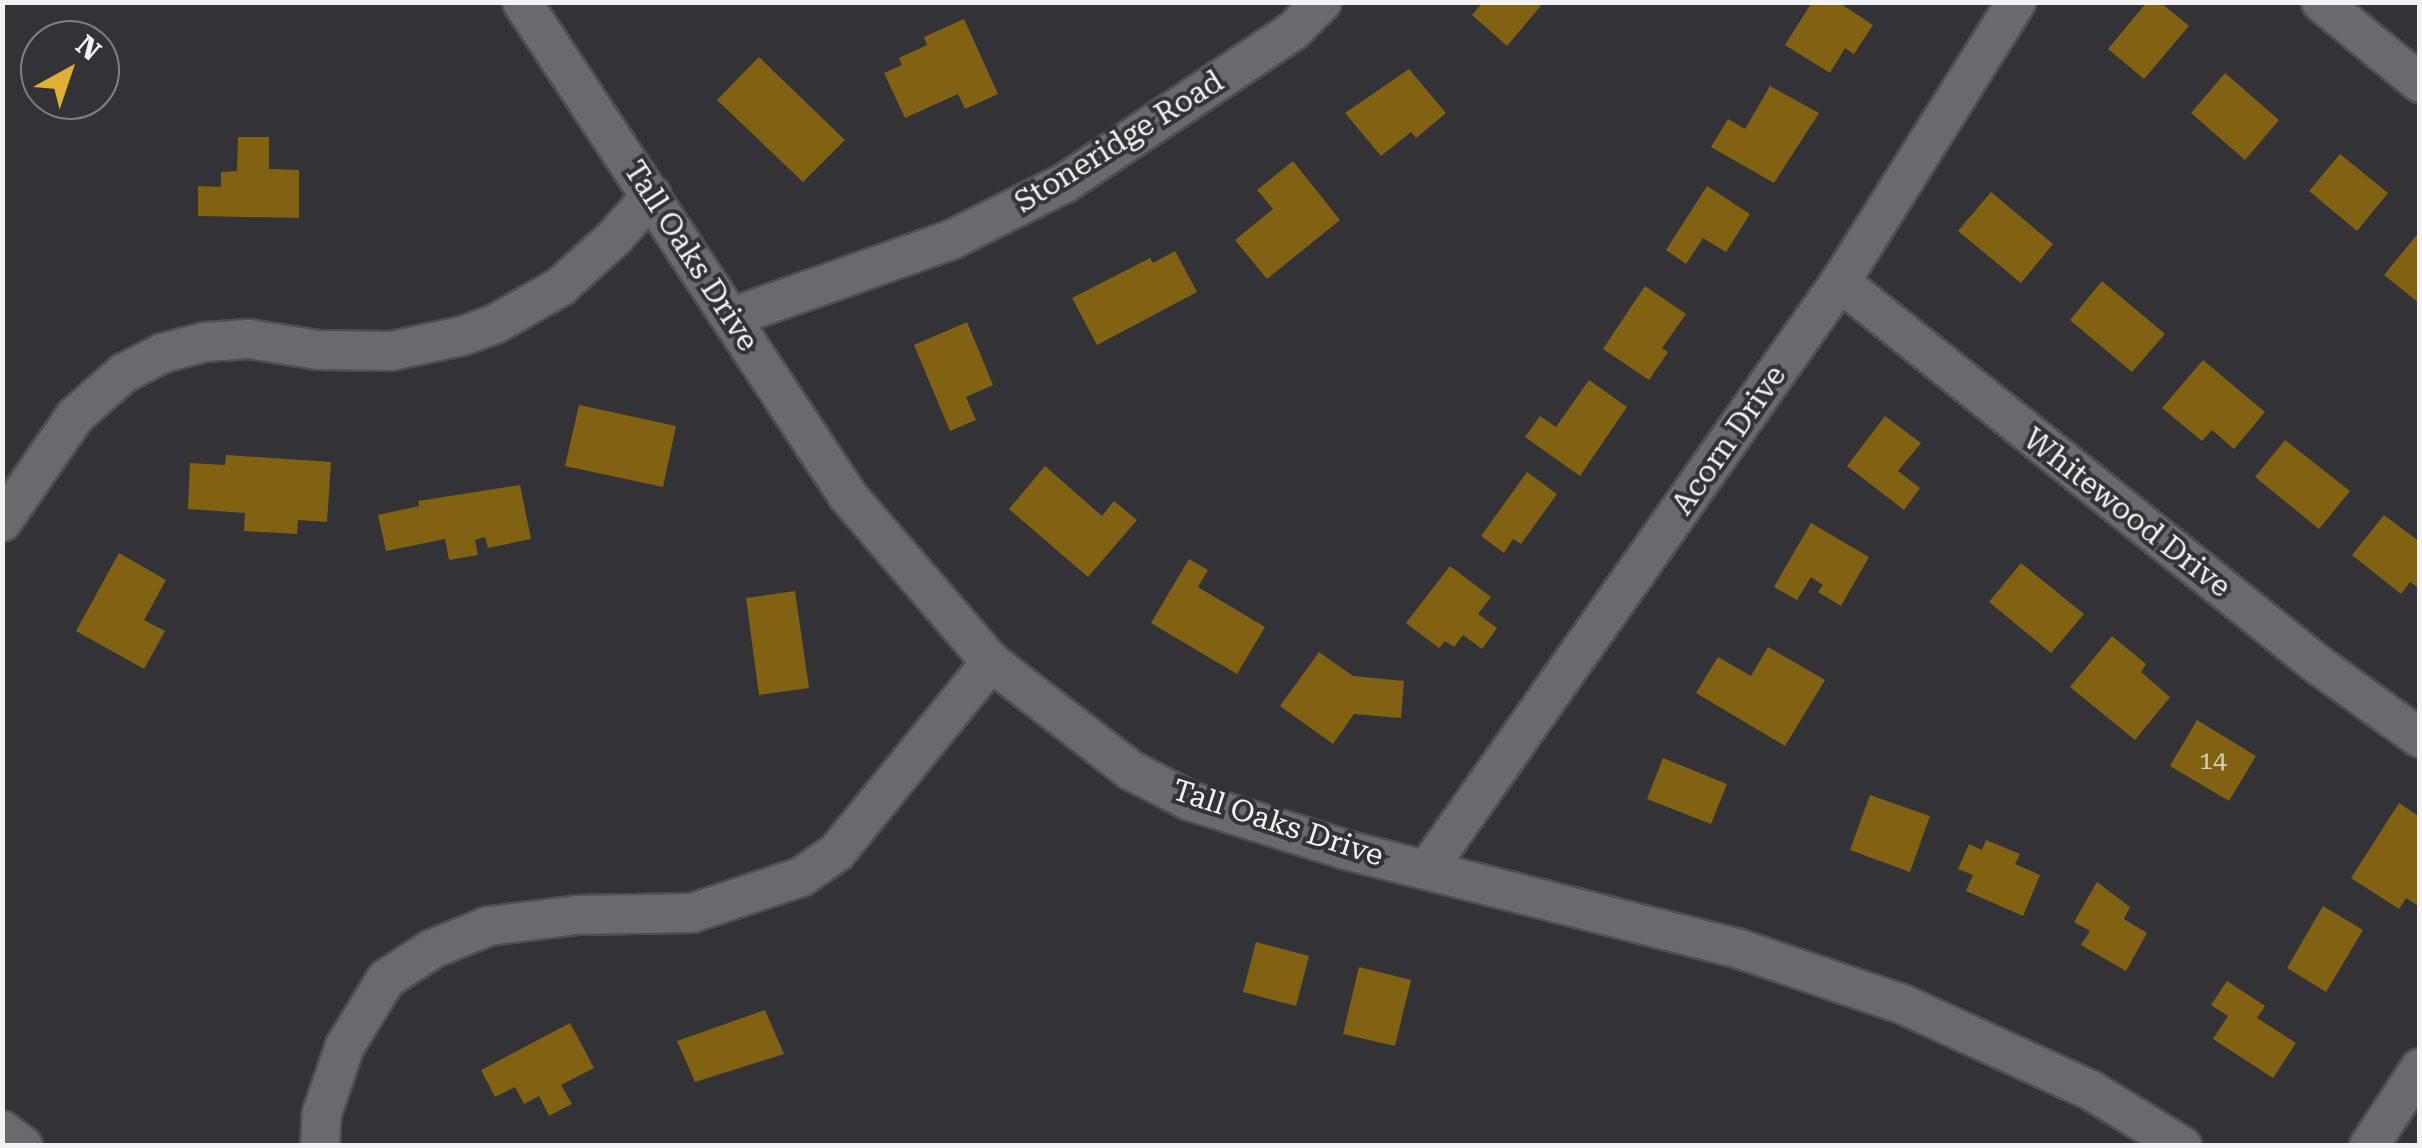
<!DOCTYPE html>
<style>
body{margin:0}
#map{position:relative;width:2422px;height:1148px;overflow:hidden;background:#333337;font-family:"Roboto Serif",serif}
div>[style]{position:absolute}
.building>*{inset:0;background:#806212}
.roads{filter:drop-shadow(2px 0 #4f4f53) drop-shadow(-2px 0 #4f4f53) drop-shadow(0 2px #4f4f53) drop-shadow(0 -2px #4f4f53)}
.minor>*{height:38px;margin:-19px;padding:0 19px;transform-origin:19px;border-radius:19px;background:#69696e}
span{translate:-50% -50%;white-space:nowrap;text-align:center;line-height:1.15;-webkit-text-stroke:8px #333337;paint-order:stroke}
.number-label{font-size:25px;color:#d6cfbd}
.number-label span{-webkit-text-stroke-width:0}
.street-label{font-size:30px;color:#f3f3f6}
.frame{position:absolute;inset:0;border:5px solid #f3f3f6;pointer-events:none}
.north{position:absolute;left:20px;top:20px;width:100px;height:100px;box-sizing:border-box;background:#333337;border:2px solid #808083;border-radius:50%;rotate:40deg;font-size:28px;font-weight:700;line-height:40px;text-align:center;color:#f3f3f6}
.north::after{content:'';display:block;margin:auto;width:35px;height:45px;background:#e0b034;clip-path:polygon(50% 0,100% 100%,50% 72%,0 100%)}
</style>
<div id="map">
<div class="building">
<div style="clip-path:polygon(1483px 2px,1544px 2px,1507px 46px,1472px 15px)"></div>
<div style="clip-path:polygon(1812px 2px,1838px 2px,1873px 25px,1854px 54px,1845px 48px,1830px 73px,1785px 45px)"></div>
<div style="clip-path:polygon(2147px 2px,2160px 2px,2189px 26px,2144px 79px,2108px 49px)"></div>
<div style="clip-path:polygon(964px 19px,998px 94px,965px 109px,958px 94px,905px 118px,884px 73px,902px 65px,899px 58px,927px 45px,924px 37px)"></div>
<div style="clip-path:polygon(759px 57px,845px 140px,803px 182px,717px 100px)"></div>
<div style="clip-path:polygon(1409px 69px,1446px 113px,1416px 138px,1411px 132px,1381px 156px,1345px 113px)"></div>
<div style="clip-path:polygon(2225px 73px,2279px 120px,2245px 160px,2191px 113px)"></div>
<div style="clip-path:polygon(1770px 86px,1819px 113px,1774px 183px,1711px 147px,1728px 119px,1745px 129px)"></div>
<div style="clip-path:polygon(238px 137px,269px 137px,269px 169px,299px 170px,299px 218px,198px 216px,198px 186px,221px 187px,221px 172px,237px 171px)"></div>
<div style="clip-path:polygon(2340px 154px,2388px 193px,2357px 231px,2309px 191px)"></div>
<div style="clip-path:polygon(1293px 161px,1340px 220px,1267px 279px,1235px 240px,1273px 209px,1257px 190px)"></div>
<div style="clip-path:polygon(1707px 186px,1750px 214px,1726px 252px,1703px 238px,1686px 264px,1666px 250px)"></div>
<div style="clip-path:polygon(1991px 192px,2053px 244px,2021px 283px,1958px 231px)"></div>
<div style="clip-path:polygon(2420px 231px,2420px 304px,2384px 275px)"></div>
<div style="clip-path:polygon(1175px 251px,1197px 292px,1097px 345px,1072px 298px,1150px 258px,1153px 263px)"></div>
<div style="clip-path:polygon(2102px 281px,2165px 334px,2132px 372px,2070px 320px)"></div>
<div style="clip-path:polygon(1645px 286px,1686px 314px,1662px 348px,1668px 352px,1649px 380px,1603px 349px)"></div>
<div style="clip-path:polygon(967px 322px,993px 385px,966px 397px,976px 420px,950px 431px,914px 345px)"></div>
<div style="clip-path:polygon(2203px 360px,2265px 412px,2234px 449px,2212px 430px,2202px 441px,2162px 408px)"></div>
<div style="clip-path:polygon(1589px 380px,1627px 407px,1580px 476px,1525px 437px,1540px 416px,1556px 427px)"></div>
<div style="clip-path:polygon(579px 405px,676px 426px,663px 487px,565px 466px)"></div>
<div style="clip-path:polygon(1885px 416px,1921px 443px,1898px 471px,1920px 488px,1904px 510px,1847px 466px)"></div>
<div style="clip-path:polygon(2285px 440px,2350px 491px,2319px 529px,2255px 477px)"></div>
<div style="clip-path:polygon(226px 455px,331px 462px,327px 522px,298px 520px,297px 534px,244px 531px,245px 513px,188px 509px,190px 463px,225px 465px)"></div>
<div style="clip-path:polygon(1045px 466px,1102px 516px,1114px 501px,1137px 520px,1088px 577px,1009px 509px)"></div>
<div style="clip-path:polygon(1527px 472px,1557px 494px,1521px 544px,1513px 539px,1504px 553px,1481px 536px)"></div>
<div style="clip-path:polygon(520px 485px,531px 539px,488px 548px,485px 537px,475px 540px,478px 555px,449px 560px,445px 539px,386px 551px,378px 515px,419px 506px,418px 501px)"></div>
<div style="clip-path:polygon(2384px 515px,2420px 542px,2420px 589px,2410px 582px,2401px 594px,2352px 555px)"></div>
<div style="clip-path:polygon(1811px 523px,1869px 557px,1841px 606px,1818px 592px,1823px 585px,1811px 577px,1797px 600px,1774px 587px)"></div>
<div style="clip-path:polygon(119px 553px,166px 580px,144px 620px,165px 631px,144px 669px,76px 631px)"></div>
<div style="clip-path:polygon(1189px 559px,1208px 570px,1198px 587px,1265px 627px,1237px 674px,1151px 623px)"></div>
<div style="clip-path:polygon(2021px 563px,2084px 614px,2051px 653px,1989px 602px)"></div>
<div style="clip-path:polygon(1450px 566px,1491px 597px,1478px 614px,1497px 628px,1482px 649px,1463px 635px,1454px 647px,1445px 641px,1439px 648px,1406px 623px)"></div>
<div style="clip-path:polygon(795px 591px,809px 688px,759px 695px,746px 598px)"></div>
<div style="clip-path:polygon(2112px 636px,2146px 664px,2141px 672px,2170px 697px,2135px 740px,2070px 687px)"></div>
<div style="clip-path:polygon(1768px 647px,1825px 680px,1785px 746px,1696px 693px,1718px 657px,1751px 676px)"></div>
<div style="clip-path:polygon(1319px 652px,1353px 676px,1404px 681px,1401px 718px,1354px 714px,1333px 744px,1280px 706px)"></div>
<div style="clip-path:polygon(2197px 720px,2256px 756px,2229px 801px,2170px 766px)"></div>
<div style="clip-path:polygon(1663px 758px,1727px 784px,1711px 824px,1647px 799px)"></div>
<div style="clip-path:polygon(1870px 795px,1930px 816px,1910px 872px,1850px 850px)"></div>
<div style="clip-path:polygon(2399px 803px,2420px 817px,2420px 907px,2406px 898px,2399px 909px,2351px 878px)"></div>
<div style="clip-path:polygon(1986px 840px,2020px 854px,2015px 864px,2040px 875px,2023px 916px,1966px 891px,1973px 875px,1958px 869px,1969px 844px,1982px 850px)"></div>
<div style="clip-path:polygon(2097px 882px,2130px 907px,2124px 919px,2147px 933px,2126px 971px,2081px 945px,2090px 931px,2074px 922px)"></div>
<div style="clip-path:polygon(2323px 906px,2363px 930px,2326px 992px,2287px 968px)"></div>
<div style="clip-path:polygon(1256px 942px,1309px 956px,1296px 1006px,1243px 992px)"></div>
<div style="clip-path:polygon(1359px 967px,1411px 980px,1395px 1046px,1343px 1034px)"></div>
<div style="clip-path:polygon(2227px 981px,2265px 1006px,2257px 1018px,2296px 1043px,2273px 1078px,2213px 1039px,2228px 1016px,2211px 1005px)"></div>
<div style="clip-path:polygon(765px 1010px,784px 1054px,695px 1082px,677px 1041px)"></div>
<div style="clip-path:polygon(570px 1023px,594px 1068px,561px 1085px,572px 1104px,549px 1116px,539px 1096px,524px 1104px,515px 1087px,495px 1097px,481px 1070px)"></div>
</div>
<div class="roads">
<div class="minor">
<div style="left:522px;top:2px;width:592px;rotate:56.58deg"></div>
<div style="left:848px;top:496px;width:219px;rotate:49.3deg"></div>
<div style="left:991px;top:662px;width:176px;rotate:37.8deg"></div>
<div style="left:1130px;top:770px;width:68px;rotate:27.3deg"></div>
<div style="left:1190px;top:801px;width:164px;rotate:17.4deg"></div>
<div style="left:1346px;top:850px;width:403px;rotate:14.1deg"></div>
<div style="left:1737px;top:948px;width:174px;rotate:18.7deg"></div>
<div style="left:1902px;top:1004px;width:207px;rotate:24.6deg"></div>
<div style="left:2090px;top:1090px;width:108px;rotate:31.3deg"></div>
<div style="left:2321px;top:2px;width:128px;rotate:39.3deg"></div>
<div style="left:1840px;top:282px;width:611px;rotate:38.69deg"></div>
<div style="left:2317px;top:664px;width:127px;rotate:35.7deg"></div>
<div style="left:732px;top:317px;width:234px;rotate:-19.4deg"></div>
<div style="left:953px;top:239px;width:125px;rotate:-26.6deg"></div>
<div style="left:1065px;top:183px;width:274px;rotate:-33.7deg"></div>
<div style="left:1293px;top:31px;width:41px;rotate:-45deg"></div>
<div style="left:2px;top:522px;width:129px;rotate:-55.4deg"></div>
<div style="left:75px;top:416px;width:65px;rotate:-41.3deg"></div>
<div style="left:124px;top:373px;width:44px;rotate:-27.1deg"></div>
<div style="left:163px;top:353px;width:43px;rotate:-14.7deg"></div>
<div style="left:205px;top:342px;width:44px;rotate:-3.9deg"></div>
<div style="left:249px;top:339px;width:70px;rotate:9.1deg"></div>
<div style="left:318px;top:350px;width:73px;rotate:0.8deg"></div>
<div style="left:391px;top:351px;width:73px;rotate:-11.9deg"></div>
<div style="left:462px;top:336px;width:37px;rotate:-20deg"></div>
<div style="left:497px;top:323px;width:73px;rotate:-29.7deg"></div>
<div style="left:560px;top:287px;width:73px;rotate:-42.2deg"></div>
<div style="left:614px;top:238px;width:57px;rotate:-48.5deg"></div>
<div style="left:1428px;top:868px;width:716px;rotate:-54.89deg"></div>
<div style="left:1840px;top:282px;width:331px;rotate:-57.8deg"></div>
<div style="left:2px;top:1130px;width:26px;rotate:37deg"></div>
<div style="left:320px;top:1146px;width:33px;rotate:-87deg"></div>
<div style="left:322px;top:1113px;width:71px;rotate:-71.1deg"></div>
<div style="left:345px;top:1046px;width:79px;rotate:-58.5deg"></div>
<div style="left:386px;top:979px;width:55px;rotate:-33.1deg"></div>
<div style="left:432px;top:949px;width:61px;rotate:-22deg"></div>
<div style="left:489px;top:926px;width:89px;rotate:-7.1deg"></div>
<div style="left:577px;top:915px;width:115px;rotate:-1deg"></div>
<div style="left:692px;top:913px;width:115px;rotate:-18.3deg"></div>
<div style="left:801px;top:877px;width:44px;rotate:-34.8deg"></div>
<div style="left:837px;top:852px;width:245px;rotate:-51deg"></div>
<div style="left:2369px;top:1146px;width:93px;rotate:-56.8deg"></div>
</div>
</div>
<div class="number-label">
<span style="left:2213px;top:761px">14</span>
</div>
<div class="street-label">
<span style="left:1119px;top:142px;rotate:-32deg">Stoneridge Road</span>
<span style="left:691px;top:256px;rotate:57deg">Tall Oaks Drive</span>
<span style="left:1729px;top:440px;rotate:-55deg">Acorn Drive</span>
<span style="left:2127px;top:513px;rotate:38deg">Whitewood Drive</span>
<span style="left:1278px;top:823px;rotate:18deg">Tall Oaks Drive</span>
</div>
<div class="frame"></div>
<div class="north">N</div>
</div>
